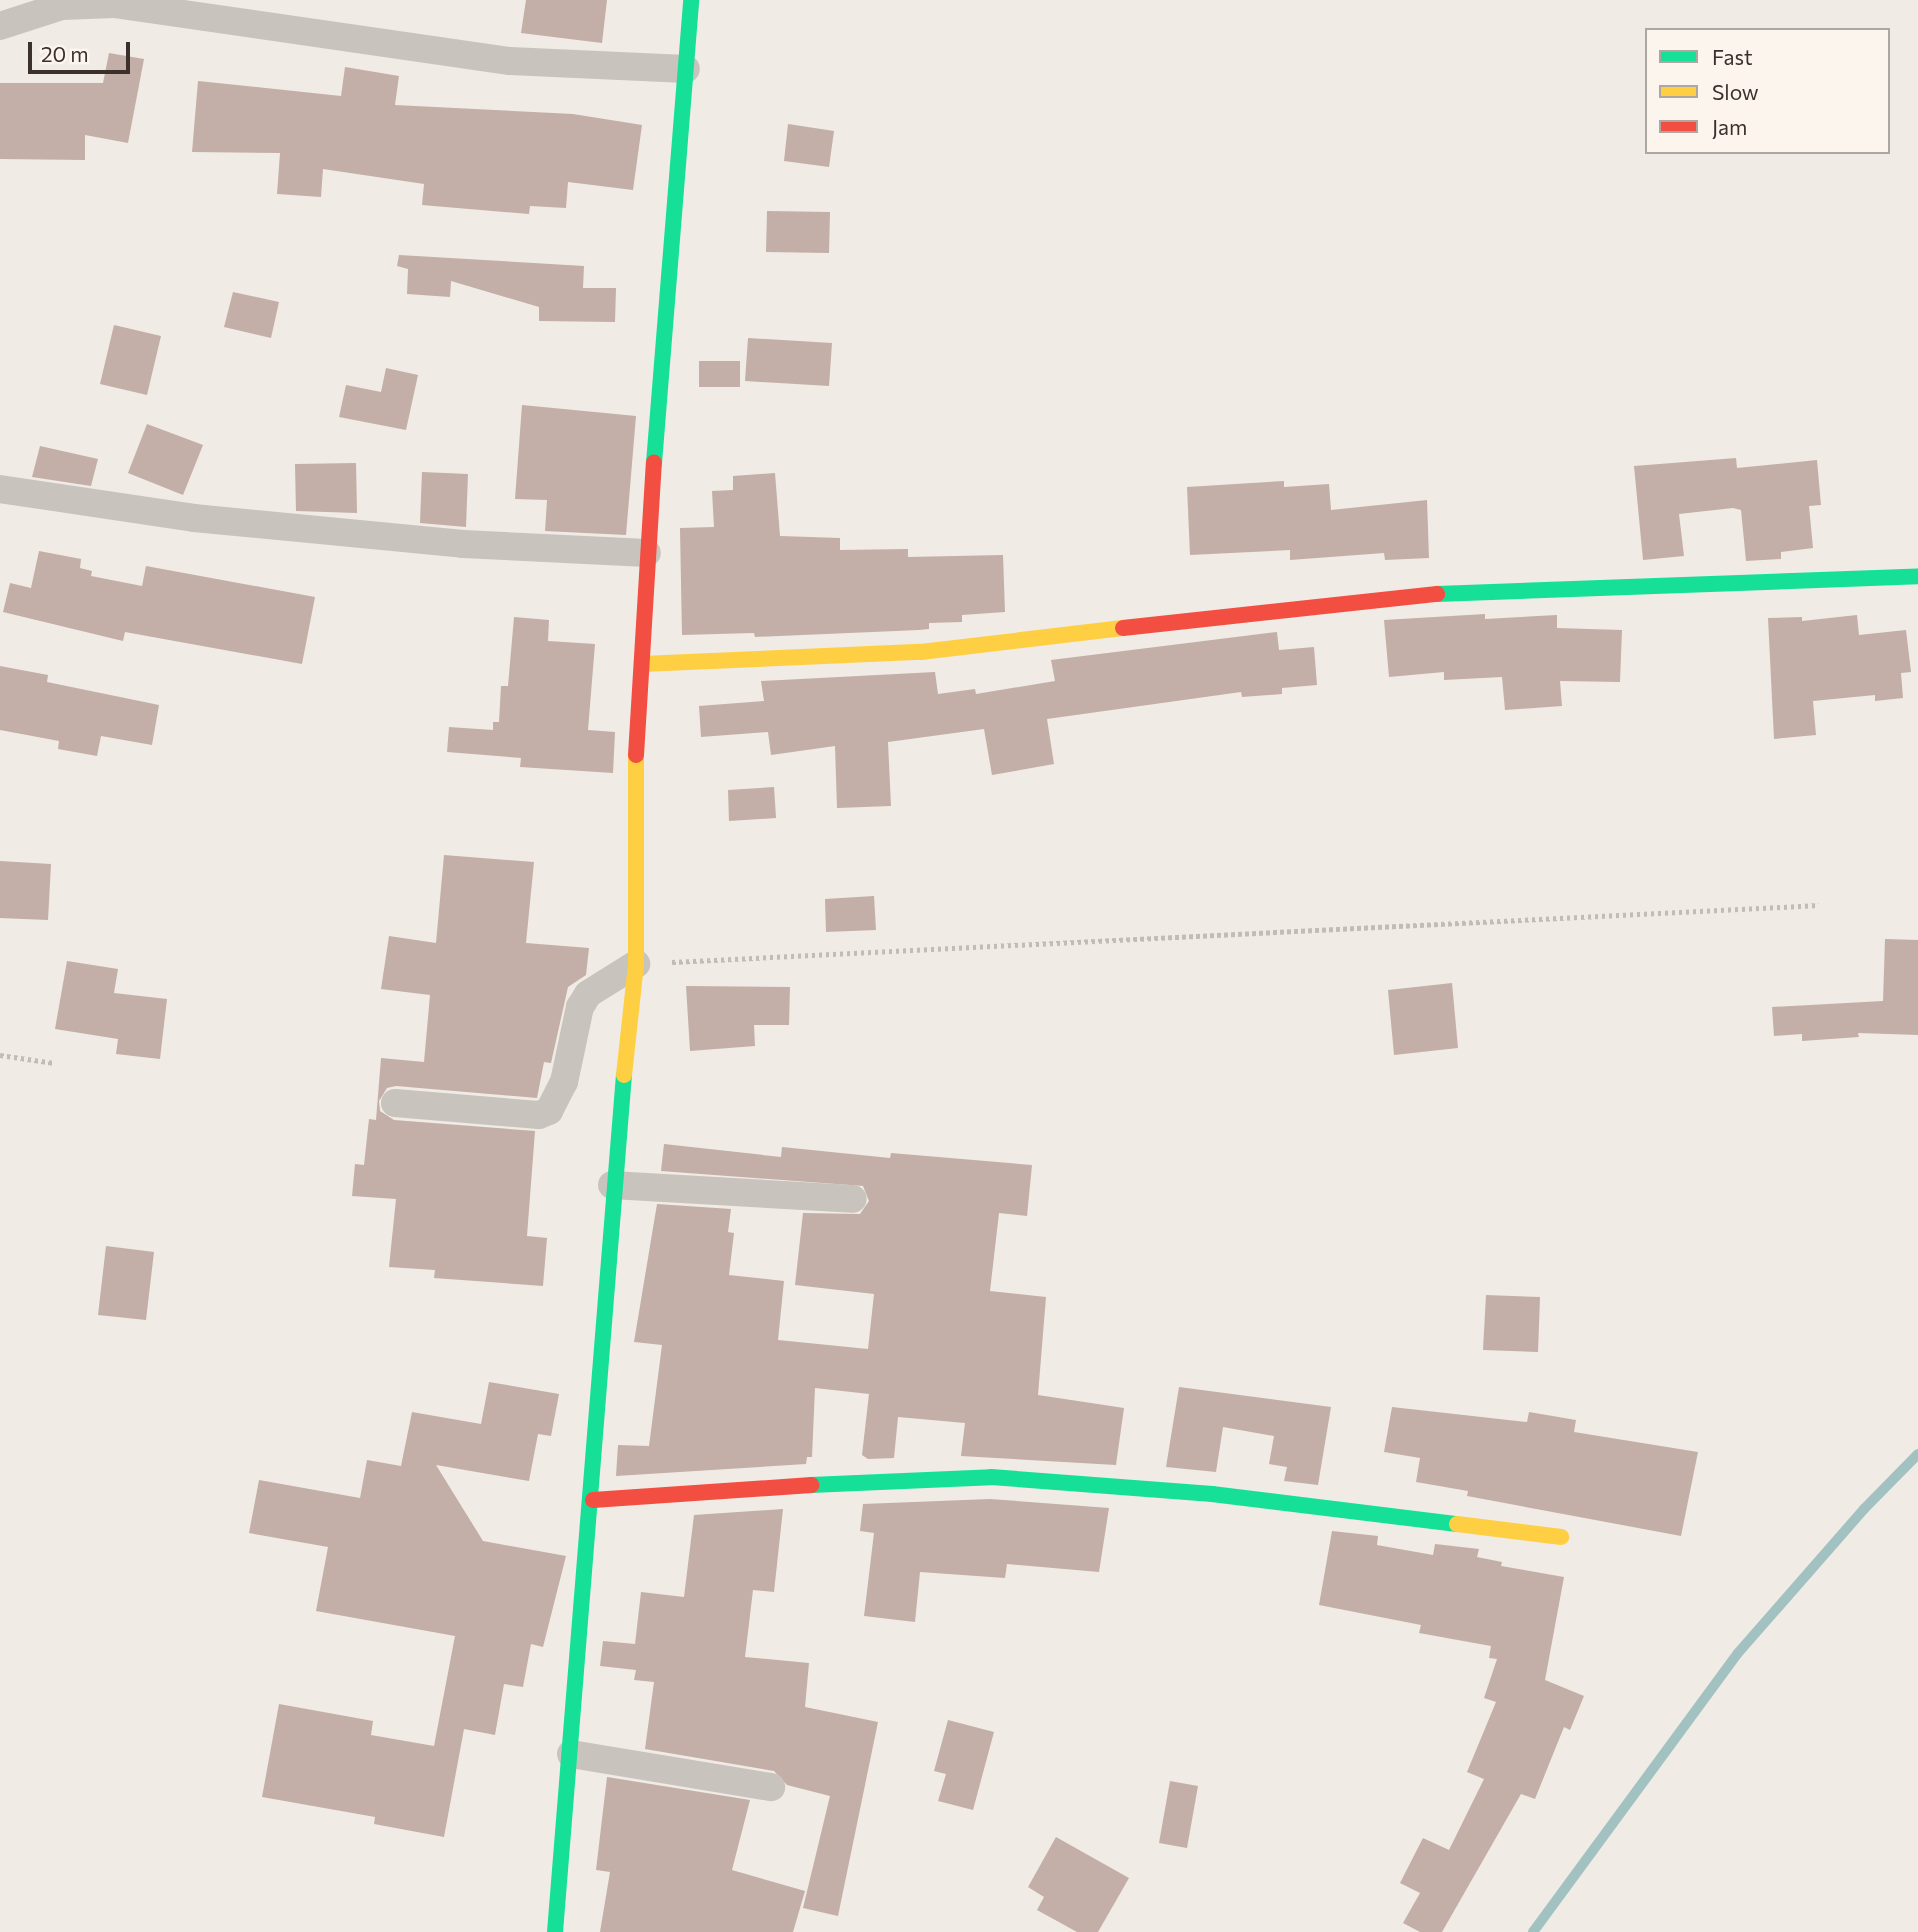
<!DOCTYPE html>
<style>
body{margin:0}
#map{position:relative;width:1918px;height:1932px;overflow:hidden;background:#f0ebe5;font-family:Commissioner,sans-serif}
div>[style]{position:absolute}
.stream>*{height:10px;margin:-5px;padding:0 5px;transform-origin:5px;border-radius:5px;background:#a1c2c1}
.building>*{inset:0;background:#c3afa7}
.path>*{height:4.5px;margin-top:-2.25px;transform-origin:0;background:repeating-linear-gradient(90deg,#c2bbb6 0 3.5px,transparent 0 7px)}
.street>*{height:28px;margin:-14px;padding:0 14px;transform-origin:14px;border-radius:14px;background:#c9c3be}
.fast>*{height:16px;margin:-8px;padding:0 8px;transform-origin:8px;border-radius:8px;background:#16e098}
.slow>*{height:16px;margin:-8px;padding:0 8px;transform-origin:8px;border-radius:8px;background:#ffcf43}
.jam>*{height:16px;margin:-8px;padding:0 8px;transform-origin:8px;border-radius:8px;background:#f24e42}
span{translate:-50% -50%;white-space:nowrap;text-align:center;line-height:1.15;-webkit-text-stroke:6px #fbf5ee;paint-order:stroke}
.legend{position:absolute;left:1645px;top:28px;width:245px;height:126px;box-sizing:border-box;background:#fbf5ee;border:2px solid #aea6a0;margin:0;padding:9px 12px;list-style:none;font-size:21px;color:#3b302b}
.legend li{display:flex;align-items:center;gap:14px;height:35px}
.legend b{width:35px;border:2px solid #aea6a0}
.scale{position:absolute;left:28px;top:42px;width:102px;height:32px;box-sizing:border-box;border:4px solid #3b302b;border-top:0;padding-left:9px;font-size:21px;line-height:24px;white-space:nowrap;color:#3b302b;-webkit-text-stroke:5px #fbf5ee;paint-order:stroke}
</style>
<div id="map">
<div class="stream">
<div style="left:1533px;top:1932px;width:346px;rotate:-53.7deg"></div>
<div style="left:1738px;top:1653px;width:191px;rotate:-48.8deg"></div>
<div style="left:1864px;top:1509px;width:77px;rotate:-45.5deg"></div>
</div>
<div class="building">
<div style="clip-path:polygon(526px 0,607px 0,602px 43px,521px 33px)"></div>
<div style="clip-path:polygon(109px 53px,144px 59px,128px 143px,85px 135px,85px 160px,0 159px,0 83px,103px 83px)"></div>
<div style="clip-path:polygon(345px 67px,399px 76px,395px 105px,573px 114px,642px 125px,633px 190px,568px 182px,566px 208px,530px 206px,529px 214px,422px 205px,424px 184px,323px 169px,321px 197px,277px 194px,280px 153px,192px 152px,198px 81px,341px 96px)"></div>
<div style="clip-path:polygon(788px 124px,834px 131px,829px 167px,784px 161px)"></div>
<div style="clip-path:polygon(767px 211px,830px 212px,829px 253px,766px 252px)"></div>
<div style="clip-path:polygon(399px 255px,584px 266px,583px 288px,616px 288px,615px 322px,539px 321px,539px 307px,451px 281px,450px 297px,407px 294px,408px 269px,397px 266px)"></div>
<div style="clip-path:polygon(233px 292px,279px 302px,271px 338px,224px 327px)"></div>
<div style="clip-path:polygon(114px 325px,161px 336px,147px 395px,100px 384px)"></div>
<div style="clip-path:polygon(748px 338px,832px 343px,829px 386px,745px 381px)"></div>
<div style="clip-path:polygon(699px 361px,740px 361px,740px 387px,699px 387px)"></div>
<div style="clip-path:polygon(386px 368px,418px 375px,406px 430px,339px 417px,346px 385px,381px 392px)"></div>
<div style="clip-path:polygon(522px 405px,636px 416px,626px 535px,545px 531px,547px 500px,515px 499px)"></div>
<div style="clip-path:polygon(147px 424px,203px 445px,183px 495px,128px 473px)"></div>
<div style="clip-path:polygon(40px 446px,98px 459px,91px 486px,32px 477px)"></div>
<div style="clip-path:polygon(1736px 458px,1737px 468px,1817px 460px,1821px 505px,1809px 506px,1813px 548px,1781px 552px,1781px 559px,1746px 561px,1741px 510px,1733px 508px,1679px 514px,1684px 556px,1643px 560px,1634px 466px)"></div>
<div style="clip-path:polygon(356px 463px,357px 513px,296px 511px,295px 464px)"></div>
<div style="clip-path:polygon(422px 472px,468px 474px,466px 527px,420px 523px)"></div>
<div style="clip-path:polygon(775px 473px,780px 536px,840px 538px,840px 550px,908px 549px,908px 557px,1003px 555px,1005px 612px,962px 615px,962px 622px,929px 623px,929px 629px,919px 630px,755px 637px,754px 633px,682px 635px,680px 528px,714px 527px,712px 491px,733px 490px,733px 476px)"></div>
<div style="clip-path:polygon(1284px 481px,1284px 487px,1329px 484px,1331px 510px,1427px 500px,1429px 558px,1385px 560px,1384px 553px,1290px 560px,1290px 550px,1190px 555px,1187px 487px)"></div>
<div style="clip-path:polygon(39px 551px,81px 559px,80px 568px,92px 571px,91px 576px,142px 586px,146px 566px,315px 597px,302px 664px,125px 632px,123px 641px,3px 612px,10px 583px,31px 588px)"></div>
<div style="clip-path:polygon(1485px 614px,1485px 619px,1557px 615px,1557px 628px,1622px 630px,1620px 682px,1560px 681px,1562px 706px,1505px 710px,1502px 677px,1444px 680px,1444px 672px,1389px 677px,1384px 620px)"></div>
<div style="clip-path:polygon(1857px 615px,1859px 635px,1906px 630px,1911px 672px,1901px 673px,1903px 698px,1875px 701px,1875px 695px,1813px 701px,1816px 735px,1774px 739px,1768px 618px,1802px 617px,1802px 621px)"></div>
<div style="clip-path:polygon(514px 617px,549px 620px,548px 641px,595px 644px,588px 730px,615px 732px,613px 773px,520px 767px,521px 758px,447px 752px,449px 727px,493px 730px,493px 722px,499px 722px,501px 686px,508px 686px)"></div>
<div style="clip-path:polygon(1277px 632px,1279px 650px,1314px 647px,1317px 685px,1282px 688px,1282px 694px,1242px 697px,1241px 692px,1047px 719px,1054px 764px,992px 775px,984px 729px,888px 742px,891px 806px,837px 808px,835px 746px,771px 755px,768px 732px,701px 737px,699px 706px,764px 701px,761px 681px,935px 672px,938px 694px,975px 689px,976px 694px,1055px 681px,1051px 660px)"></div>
<div style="clip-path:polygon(0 666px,48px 675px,47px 682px,159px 705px,152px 745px,101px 736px,97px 756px,58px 749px,59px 741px,0 730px)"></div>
<div style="clip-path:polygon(774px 787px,776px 818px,729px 821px,728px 790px)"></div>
<div style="clip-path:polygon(444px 855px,534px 862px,526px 943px,589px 948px,586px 975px,568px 987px,551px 1063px,544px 1062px,537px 1098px,396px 1086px,387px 1088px,379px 1101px,380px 1111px,394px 1120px,535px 1131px,527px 1236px,547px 1238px,543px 1286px,434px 1278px,435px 1270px,389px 1267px,396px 1199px,352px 1196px,355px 1164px,364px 1165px,369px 1119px,376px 1120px,381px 1058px,424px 1062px,430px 995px,381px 989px,389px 936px,436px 943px)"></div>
<div style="clip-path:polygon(0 861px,51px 864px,48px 920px,0 918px)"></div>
<div style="clip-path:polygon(874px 896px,876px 930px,826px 932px,825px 899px)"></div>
<div style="clip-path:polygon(1885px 939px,1918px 940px,1918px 1035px,1858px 1033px,1859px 1037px,1802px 1041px,1802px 1034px,1774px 1036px,1772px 1007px,1883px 1001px)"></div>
<div style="clip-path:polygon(67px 961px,118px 969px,114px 993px,167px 999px,160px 1059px,116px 1054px,118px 1039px,55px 1029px)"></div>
<div style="clip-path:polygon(1452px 983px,1458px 1048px,1394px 1055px,1388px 990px)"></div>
<div style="clip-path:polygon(686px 986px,790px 987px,789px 1025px,754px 1025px,755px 1046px,690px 1051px)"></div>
<div style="clip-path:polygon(664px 1144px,781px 1157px,782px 1147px,890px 1158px,891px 1153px,1032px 1165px,1027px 1216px,999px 1213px,990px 1291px,1046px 1297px,1038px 1395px,1124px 1408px,1116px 1465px,961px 1456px,965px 1423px,898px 1417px,894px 1458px,868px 1459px,862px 1455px,869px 1394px,815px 1388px,812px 1457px,807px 1457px,806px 1464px,616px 1476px,618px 1445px,649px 1446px,662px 1345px,634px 1342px,657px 1204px,731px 1209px,728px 1232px,734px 1233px,729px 1275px,784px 1281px,778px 1340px,868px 1349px,874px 1294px,795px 1285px,803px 1213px,860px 1214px,869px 1201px,863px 1186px,661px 1171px)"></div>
<div style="clip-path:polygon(106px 1246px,154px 1252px,146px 1320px,98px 1315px)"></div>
<div style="clip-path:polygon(1486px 1295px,1540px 1297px,1538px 1352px,1483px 1350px)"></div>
<div style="clip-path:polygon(489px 1382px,559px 1394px,551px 1436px,538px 1434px,529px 1481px,436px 1465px,483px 1541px,566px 1556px,543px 1647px,531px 1644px,523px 1687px,504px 1684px,495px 1735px,464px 1729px,444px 1837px,374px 1824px,375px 1817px,262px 1797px,279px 1704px,373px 1721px,371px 1735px,434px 1746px,455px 1636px,316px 1611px,328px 1547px,249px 1533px,259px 1480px,360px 1498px,367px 1460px,401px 1466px,412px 1412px,481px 1424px)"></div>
<div style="clip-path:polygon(1179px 1387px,1331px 1407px,1318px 1485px,1284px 1481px,1287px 1467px,1269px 1464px,1274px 1436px,1223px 1427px,1216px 1472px,1166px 1467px)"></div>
<div style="clip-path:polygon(1392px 1407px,1527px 1422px,1529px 1412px,1576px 1420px,1574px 1432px,1698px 1452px,1681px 1536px,1467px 1496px,1468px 1491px,1416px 1482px,1420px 1458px,1384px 1452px)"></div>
<div style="clip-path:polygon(990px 1499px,1109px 1508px,1099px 1572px,1007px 1564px,1005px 1578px,920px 1572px,915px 1622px,864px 1616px,874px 1533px,860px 1531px,863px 1504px)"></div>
<div style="clip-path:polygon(783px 1509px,774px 1592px,753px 1590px,745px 1657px,809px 1663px,805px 1707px,878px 1722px,838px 1916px,803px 1908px,830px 1796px,787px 1785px,774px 1771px,645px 1749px,654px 1682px,634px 1680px,636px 1670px,600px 1666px,603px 1641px,635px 1644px,641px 1592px,684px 1597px,694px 1515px)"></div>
<div style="clip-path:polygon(1332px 1531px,1378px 1536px,1377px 1545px,1433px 1555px,1435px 1544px,1479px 1549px,1477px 1557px,1502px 1562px,1501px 1566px,1564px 1577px,1545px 1680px,1584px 1696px,1570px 1730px,1564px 1727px,1535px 1799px,1521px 1794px,1442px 1932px,1420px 1932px,1403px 1923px,1420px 1893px,1400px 1883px,1423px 1838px,1449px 1850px,1484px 1779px,1467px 1772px,1496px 1702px,1484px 1698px,1497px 1659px,1489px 1658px,1491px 1646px,1419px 1633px,1421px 1625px,1319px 1605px)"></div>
<div style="clip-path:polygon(948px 1720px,994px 1732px,973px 1810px,938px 1801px,946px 1774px,934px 1771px)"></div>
<div style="clip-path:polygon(607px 1777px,750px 1800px,732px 1870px,805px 1891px,793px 1932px,600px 1932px,610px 1872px,596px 1870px)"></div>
<div style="clip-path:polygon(1170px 1781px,1198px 1786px,1187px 1848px,1159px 1843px)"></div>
<div style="clip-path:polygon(1056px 1837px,1129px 1878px,1098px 1932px,1077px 1932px,1037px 1910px,1044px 1897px,1028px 1887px)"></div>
</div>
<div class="path">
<div style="left:672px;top:962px;width:1148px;rotate:-2.84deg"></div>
<div style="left:0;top:1055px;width:55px;rotate:8.4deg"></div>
</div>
<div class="street">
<div style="left:0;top:26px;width:65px;rotate:-17.9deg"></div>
<div style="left:62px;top:6px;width:52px;rotate:-2.2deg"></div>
<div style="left:114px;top:4px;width:400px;rotate:8.2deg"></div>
<div style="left:510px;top:61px;width:176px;rotate:2.6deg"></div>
<div style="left:0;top:489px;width:196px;rotate:8.5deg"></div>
<div style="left:194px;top:518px;width:270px;rotate:5.5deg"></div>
<div style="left:463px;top:544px;width:184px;rotate:2.8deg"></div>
<div style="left:395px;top:1103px;width:144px;rotate:4.8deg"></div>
<div style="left:539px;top:1115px;width:11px;rotate:-22deg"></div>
<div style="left:549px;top:1111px;width:33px;rotate:-63deg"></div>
<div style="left:564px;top:1082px;width:77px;rotate:-78deg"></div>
<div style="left:580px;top:1007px;width:15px;rotate:-58deg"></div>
<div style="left:588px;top:994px;width:57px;rotate:-32deg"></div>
<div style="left:612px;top:1185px;width:241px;rotate:3.3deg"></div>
<div style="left:571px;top:1754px;width:203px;rotate:9.4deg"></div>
</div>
<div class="fast">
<div style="left:654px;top:463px;width:464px;rotate:-85.4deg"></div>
<div style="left:1437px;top:594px;width:481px;rotate:-2.1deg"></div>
<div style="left:811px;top:1485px;width:180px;rotate:-2.5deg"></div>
<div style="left:991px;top:1477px;width:222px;rotate:4.4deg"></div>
<div style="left:1212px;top:1494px;width:247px;rotate:7deg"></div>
<div style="left:555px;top:1932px;width:860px;rotate:-85.4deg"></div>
</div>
<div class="slow">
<div style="left:642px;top:664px;width:279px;rotate:-2.5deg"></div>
<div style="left:921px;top:652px;width:203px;rotate:-6.8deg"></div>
<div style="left:624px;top:1075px;width:112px;rotate:-83.8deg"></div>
<div style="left:636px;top:964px;width:209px;rotate:-90deg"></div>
<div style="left:1457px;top:1524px;width:105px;rotate:7.1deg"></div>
</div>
<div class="jam">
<div style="left:1123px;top:628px;width:316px;rotate:-6.2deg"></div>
<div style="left:636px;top:755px;width:293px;rotate:-86.5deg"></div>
<div style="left:593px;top:1500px;width:219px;rotate:-3.9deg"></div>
</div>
<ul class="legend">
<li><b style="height:9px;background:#16e098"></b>Fast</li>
<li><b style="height:9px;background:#ffcf43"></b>Slow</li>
<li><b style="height:9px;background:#f24e42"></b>Jam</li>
</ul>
<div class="scale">20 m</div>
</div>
